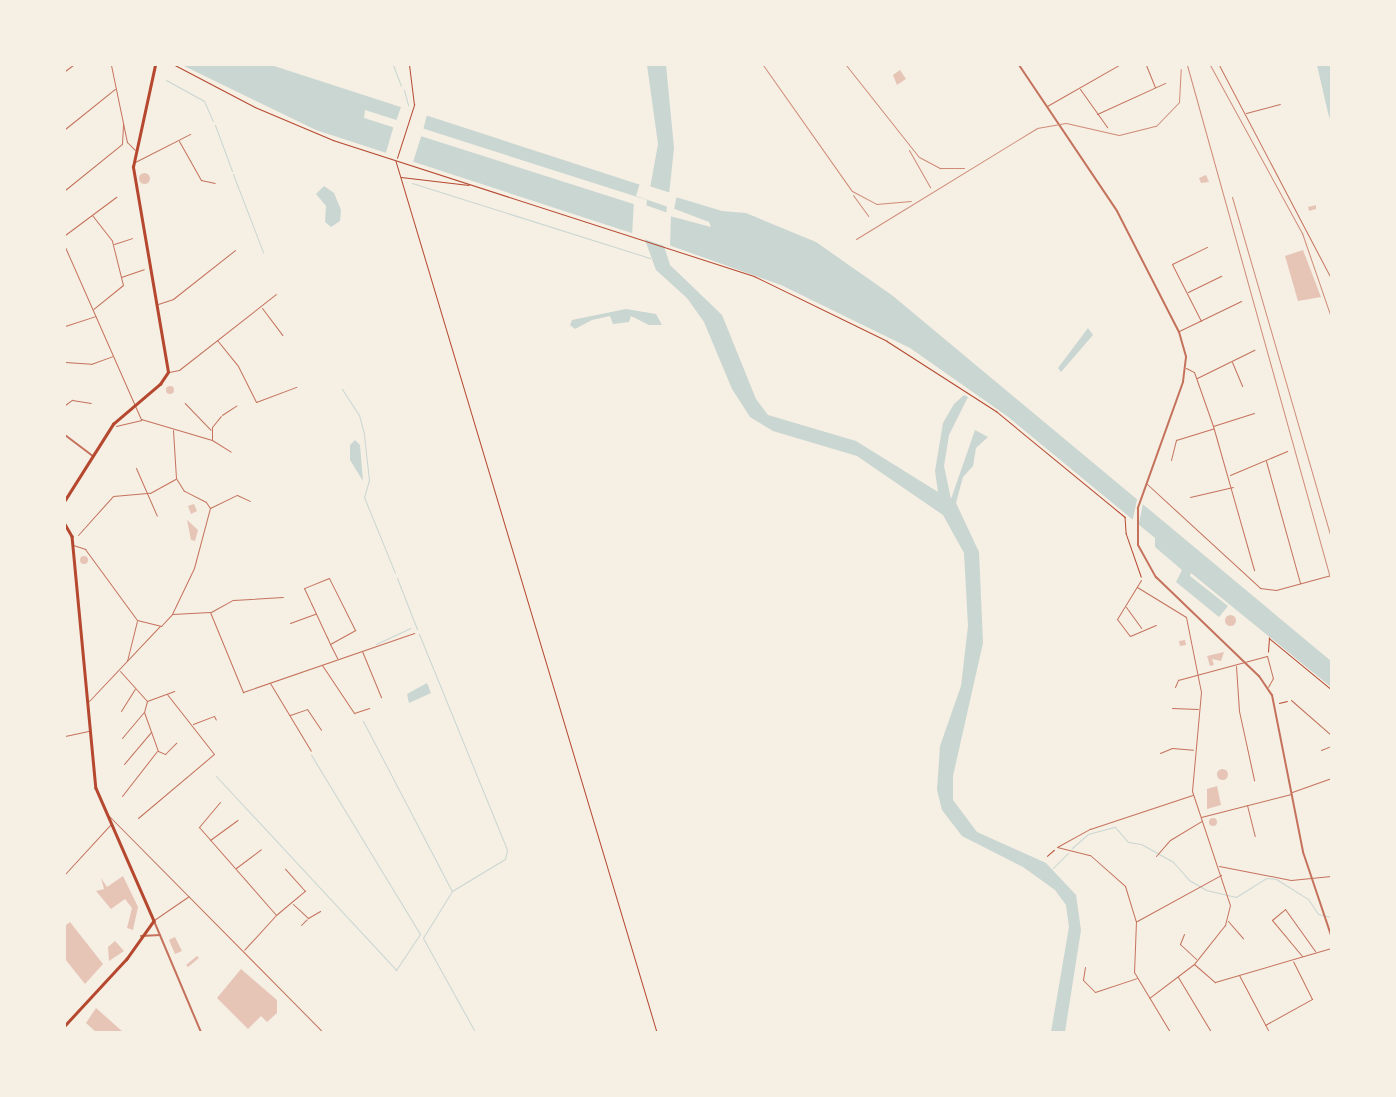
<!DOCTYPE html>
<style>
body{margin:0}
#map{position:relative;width:1396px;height:1097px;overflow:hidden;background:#f6efe4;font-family:Karla,sans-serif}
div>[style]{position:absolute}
.water>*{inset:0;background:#c9d6d2}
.pier>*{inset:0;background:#f6efe4}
.stream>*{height:1px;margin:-0.5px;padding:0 0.5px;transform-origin:0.5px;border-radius:0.5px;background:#c9d6d2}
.building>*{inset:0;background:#e6c5b7}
.round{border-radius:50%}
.path>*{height:0.5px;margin:-0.25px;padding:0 0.25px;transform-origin:0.25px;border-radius:0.25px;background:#b5482f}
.service>*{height:0.5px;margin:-0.25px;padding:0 0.25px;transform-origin:0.25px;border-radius:0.25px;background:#c5725c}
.minor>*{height:1px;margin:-0.5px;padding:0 0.5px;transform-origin:0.5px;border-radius:0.5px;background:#c5725c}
.tertiary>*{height:2px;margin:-1px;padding:0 1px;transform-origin:1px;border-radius:1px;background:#c5725c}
.secondary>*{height:2.5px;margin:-1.25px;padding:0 1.25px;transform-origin:1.25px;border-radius:1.25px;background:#b5482f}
.rail>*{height:1px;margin:-0.5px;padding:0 0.5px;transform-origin:0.5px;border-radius:0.5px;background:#cf8b77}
span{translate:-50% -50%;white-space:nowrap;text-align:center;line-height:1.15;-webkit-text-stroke:5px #f6efe4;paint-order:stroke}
.frame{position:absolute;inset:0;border:66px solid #f6efe4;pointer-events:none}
</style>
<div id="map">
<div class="water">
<div style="clip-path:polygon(evenodd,182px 65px,271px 65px,650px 188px,658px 144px,647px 65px,666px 65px,674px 148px,669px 195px,722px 211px,746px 213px,816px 242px,893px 296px,1331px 661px,1331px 687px,1191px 573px,1190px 576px,1228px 606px,1219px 617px,1176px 582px,1182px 570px,1155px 547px,1155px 538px,1007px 416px,910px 348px,781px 285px,663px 243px,670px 265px,722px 315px,756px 399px,768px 415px,856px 441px,938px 492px,935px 471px,943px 423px,954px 404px,964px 395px,968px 397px,949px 435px,944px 466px,951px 499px,975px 430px,988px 437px,976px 448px,973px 466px,963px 477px,956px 503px,979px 552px,983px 643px,953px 776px,953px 800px,977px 832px,1046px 863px,1076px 895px,1081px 930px,1065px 1032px,1051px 1032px,1069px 927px,1066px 905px,1055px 890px,1023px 867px,962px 836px,942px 810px,937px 790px,940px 746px,961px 686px,968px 626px,964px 553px,943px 515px,857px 456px,773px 431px,750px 417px,732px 389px,704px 322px,687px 298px,656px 270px,644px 237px,316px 130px,182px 65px,365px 110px,647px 200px,646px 208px,364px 118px,365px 110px,182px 65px,667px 206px,709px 222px,711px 227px,666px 215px,667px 206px)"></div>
<div style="clip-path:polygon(1317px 65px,1331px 65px,1331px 122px,1328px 113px)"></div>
<div style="clip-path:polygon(324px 186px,334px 193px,341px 210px,340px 221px,331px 227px,325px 222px,326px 206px,316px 194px)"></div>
<div style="clip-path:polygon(626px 309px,656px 314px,662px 325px,649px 325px,631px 316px,629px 322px,613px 324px,610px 316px,592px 320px,575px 329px,570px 325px,572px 320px)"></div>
<div style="clip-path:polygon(1088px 328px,1093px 335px,1061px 372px,1058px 368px)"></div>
<div style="clip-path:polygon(355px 440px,360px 445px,363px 481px,350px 460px,350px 445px)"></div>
<div style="clip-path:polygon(427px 683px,431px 693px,409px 703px,407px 694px)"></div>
</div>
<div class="pier">
<div style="clip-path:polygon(401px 107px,427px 115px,423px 130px,396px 121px)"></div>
<div style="clip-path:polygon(394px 125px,422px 134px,412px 165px,385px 156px)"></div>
<div style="clip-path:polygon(640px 183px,677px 195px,674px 209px,636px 196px)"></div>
<div style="clip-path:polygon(634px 201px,671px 214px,670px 248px,632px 235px)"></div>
<div style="clip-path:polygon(1138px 495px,1144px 499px,1138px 528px,1132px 523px)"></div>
</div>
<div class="stream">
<div style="left:393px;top:65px;width:22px;rotate:69deg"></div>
<div style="left:166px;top:80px;width:43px;rotate:28.9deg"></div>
<div style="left:204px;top:101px;width:22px;rotate:66deg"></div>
<div style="left:404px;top:90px;width:16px;rotate:75deg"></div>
<div style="left:215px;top:125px;width:49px;rotate:69.7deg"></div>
<div style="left:233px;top:174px;width:84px;rotate:69deg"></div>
<div style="left:412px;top:183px;width:250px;rotate:17.5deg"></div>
<div style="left:342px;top:389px;width:31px;rotate:57deg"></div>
<div style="left:359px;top:415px;width:20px;rotate:75deg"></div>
<div style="left:364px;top:435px;width:45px;rotate:83.7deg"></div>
<div style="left:369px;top:480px;width:18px;rotate:106deg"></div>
<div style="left:364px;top:497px;width:82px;rotate:67.8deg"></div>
<div style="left:397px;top:578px;width:55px;rotate:68.6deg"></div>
<div style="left:419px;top:634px;width:233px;rotate:67.8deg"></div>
<div style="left:507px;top:850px;width:9px;rotate:103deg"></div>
<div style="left:505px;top:859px;width:62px;rotate:148.9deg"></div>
<div style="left:452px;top:891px;width:55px;rotate:121.7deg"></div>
<div style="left:423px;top:938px;width:107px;rotate:61deg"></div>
<div style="left:376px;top:644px;width:38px;rotate:-25deg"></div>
<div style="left:363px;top:721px;width:192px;rotate:62.4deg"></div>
<div style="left:216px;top:776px;width:265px;rotate:47.1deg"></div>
<div style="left:396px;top:970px;width:43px;rotate:-56.3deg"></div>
<div style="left:420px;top:934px;width:210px;rotate:-121.3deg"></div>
<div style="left:1072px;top:848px;width:21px;rotate:-41deg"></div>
<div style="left:1088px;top:834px;width:28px;rotate:-15deg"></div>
<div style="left:1115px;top:827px;width:20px;rotate:49deg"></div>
<div style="left:1128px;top:842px;width:13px;rotate:9deg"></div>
<div style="left:1141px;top:844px;width:37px;rotate:29deg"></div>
<div style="left:1173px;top:862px;width:24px;rotate:48deg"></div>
<div style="left:1189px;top:880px;width:20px;rotate:30deg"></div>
<div style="left:1206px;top:890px;width:31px;rotate:13deg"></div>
<div style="left:1236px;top:897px;width:36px;rotate:-32deg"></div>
<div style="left:1267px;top:878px;width:9px;rotate:6deg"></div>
<div style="left:1276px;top:879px;width:38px;rotate:32deg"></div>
<div style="left:1308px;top:899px;width:18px;rotate:56deg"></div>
<div style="left:1318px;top:914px;width:13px;rotate:13deg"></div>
<div style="left:1053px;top:868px;width:21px;rotate:-45deg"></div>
</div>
<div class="building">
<div style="clip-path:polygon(900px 70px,906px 79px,897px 85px,893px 75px)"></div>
<div class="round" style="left:138.5px;top:172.5px;width:11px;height:11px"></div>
<div style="clip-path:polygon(1206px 175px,1209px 182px,1201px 183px,1199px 178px)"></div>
<div style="clip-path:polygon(1308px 207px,1316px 205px,1316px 209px,1309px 211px)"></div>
<div style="clip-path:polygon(1303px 250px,1321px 297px,1298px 301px,1285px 256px)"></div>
<div class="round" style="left:166px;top:386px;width:8px;height:8px"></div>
<div style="clip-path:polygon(194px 504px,197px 511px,191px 514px,188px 506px)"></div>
<div style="clip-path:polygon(187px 520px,198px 530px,195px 541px,191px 540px)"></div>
<div class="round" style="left:80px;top:556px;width:8px;height:8px"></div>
<div class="round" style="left:1224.5px;top:614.5px;width:11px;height:11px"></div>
<div style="clip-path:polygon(1185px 640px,1186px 645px,1180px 646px,1179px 641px)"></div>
<div style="clip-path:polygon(1224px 652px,1221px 661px,1212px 659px,1214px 665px,1210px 666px,1207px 656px)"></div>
<div class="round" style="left:1216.5px;top:768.5px;width:11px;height:11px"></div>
<div style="clip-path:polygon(1217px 786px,1221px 805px,1207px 809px,1207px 789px)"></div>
<div class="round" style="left:1209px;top:818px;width:8px;height:8px"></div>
<div style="clip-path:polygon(123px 876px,138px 907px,133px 930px,127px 928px,132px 908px,125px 899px,111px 909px,96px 891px,104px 889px,101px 878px,107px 887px)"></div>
<div style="clip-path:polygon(70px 922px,103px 964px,85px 984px,65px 959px,65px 926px)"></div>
<div style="clip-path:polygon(175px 937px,182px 951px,175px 954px,169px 940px)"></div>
<div style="clip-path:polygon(115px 941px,124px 951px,109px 961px,108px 947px)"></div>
<div style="clip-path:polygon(197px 956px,199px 958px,188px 967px,186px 965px)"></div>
<div style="clip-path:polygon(241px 969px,277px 1000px,277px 1013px,267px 1022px,261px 1016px,248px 1029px,217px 998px)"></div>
<div style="clip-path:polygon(96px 1008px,123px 1032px,96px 1032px,86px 1023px)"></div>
</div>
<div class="path">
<div style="left:175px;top:65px;width:90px;rotate:27.7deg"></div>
<div style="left:255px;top:107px;width:85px;rotate:22.9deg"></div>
<div style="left:333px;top:140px;width:442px;rotate:17.9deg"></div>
<div style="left:754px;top:276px;width:148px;rotate:26deg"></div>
<div style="left:887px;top:341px;width:130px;rotate:32.7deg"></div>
<div style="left:996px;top:411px;width:167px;rotate:39.4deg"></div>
<div style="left:1125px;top:517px;width:16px;rotate:86deg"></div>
<div style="left:1126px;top:533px;width:46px;rotate:70.8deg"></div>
<div style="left:397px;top:158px;width:56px;rotate:-72.2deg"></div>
<div style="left:414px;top:105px;width:40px;rotate:-97.1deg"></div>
<div style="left:396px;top:161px;width:909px;rotate:73.32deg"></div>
<div style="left:401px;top:177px;width:68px;rotate:6.7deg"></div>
<div style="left:1268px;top:652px;width:14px;rotate:-86deg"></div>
<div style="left:1269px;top:638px;width:80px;rotate:39.4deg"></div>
<div style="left:1279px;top:703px;width:8px;rotate:-14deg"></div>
<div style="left:1047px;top:856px;width:9px;rotate:-41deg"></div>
</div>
<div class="service">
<div style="left:185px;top:403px;width:37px;rotate:46deg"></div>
<div style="left:222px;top:415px;width:17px;rotate:-33deg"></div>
<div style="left:116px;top:426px;width:26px;rotate:-13deg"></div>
</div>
<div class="minor">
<div style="left:111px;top:65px;width:79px;rotate:78.3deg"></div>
<div style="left:127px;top:142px;width:11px;rotate:45deg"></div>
<div style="left:1146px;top:65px;width:24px;rotate:68deg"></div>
<div style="left:1219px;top:65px;width:241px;rotate:62.3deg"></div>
<div style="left:65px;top:71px;width:10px;rotate:-37deg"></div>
<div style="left:1080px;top:89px;width:47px;rotate:54.6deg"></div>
<div style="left:1047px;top:106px;width:83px;rotate:-29.7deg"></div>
<div style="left:1246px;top:113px;width:35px;rotate:-15deg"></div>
<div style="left:1097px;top:114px;width:75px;rotate:-24.5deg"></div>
<div style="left:65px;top:129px;width:64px;rotate:-38.7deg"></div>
<div style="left:179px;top:141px;width:45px;rotate:60.6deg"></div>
<div style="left:201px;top:180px;width:14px;rotate:12deg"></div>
<div style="left:135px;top:162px;width:62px;rotate:-27deg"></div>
<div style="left:65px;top:190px;width:73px;rotate:-38.9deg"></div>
<div style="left:122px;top:144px;width:21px;rotate:-87deg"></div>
<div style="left:92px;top:215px;width:33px;rotate:52deg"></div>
<div style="left:112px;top:241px;width:45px;rotate:76deg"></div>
<div style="left:123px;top:285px;width:38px;rotate:141deg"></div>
<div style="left:65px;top:235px;width:64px;rotate:-36.7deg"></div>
<div style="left:114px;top:244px;width:19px;rotate:-18deg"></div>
<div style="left:65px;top:247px;width:188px;rotate:66.2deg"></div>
<div style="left:141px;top:419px;width:74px;rotate:16.5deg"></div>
<div style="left:212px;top:440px;width:22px;rotate:32deg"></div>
<div style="left:121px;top:277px;width:24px;rotate:-19deg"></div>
<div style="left:1188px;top:292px;width:37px;rotate:-26deg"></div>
<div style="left:158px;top:304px;width:16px;rotate:-18deg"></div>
<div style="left:173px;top:299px;width:79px;rotate:-38.3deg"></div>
<div style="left:262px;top:308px;width:34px;rotate:53deg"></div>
<div style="left:1201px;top:321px;width:64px;rotate:-117deg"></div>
<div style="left:1172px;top:264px;width:39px;rotate:-26deg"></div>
<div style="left:65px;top:326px;width:32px;rotate:-18deg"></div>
<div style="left:1179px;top:331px;width:69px;rotate:-25.8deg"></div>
<div style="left:217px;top:340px;width:33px;rotate:51deg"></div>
<div style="left:238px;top:366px;width:40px;rotate:63.4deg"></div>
<div style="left:256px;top:402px;width:43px;rotate:-20.6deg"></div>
<div style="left:65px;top:362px;width:26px;rotate:4deg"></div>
<div style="left:91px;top:364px;width:23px;rotate:-20deg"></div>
<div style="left:1232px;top:362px;width:26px;rotate:67deg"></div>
<div style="left:1186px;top:368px;width:9px;rotate:27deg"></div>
<div style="left:1194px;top:372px;width:57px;rotate:70.6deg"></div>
<div style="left:1213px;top:426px;width:150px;rotate:74.1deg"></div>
<div style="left:169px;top:372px;width:10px;rotate:-11deg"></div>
<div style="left:179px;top:370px;width:123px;rotate:-38.1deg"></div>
<div style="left:1197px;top:378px;width:64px;rotate:-26.2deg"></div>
<div style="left:65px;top:405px;width:9px;rotate:-36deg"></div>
<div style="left:72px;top:400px;width:19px;rotate:9deg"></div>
<div style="left:1213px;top:426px;width:43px;rotate:-17.6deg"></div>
<div style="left:212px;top:439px;width:12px;rotate:-90deg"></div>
<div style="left:212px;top:427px;width:14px;rotate:-51deg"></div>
<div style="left:1171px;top:460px;width:21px;rotate:-76deg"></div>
<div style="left:1176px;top:440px;width:39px;rotate:-17deg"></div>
<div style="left:1266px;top:461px;width:127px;rotate:74.4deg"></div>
<div style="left:136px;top:468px;width:52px;rotate:66.4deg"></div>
<div style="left:1230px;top:475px;width:62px;rotate:-22.8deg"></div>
<div style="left:1147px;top:484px;width:154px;rotate:42.6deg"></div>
<div style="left:1260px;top:588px;width:16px;rotate:7deg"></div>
<div style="left:1276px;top:590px;width:57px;rotate:-15.3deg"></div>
<div style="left:1190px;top:497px;width:44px;rotate:-13.1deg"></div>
<div style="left:210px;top:508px;width:30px;rotate:-26deg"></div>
<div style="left:237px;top:495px;width:14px;rotate:25deg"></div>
<div style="left:78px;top:535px;width:52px;rotate:-48.1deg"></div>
<div style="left:113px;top:496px;width:37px;rotate:-5deg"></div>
<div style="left:150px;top:493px;width:29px;rotate:-29deg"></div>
<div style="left:73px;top:545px;width:13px;rotate:18deg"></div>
<div style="left:85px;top:549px;width:88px;rotate:53.8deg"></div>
<div style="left:137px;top:620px;width:25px;rotate:14deg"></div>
<div style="left:161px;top:626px;width:16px;rotate:-47deg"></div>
<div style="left:172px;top:614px;width:51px;rotate:-64.4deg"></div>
<div style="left:194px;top:568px;width:62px;rotate:-75.1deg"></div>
<div style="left:210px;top:508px;width:7px;rotate:-124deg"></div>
<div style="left:206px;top:502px;width:25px;rotate:-153deg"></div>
<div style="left:184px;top:491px;width:15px;rotate:-122deg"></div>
<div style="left:176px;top:478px;width:48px;rotate:-93.6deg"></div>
<div style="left:1141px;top:580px;width:46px;rotate:121.6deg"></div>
<div style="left:1117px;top:619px;width:21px;rotate:53deg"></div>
<div style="left:1130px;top:636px;width:28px;rotate:-23deg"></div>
<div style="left:1137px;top:587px;width:57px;rotate:31.5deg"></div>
<div style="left:1186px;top:617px;width:76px;rotate:78.7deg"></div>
<div style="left:1201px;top:692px;width:99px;rotate:95.2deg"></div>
<div style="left:1192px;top:791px;width:120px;rotate:71.6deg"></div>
<div style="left:1230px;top:905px;width:21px;rotate:104deg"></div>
<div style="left:1225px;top:925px;width:50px;rotate:128.5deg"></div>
<div style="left:1194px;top:964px;width:56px;rotate:142.9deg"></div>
<div style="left:1126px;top:607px;width:26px;rotate:54deg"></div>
<div style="left:211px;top:612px;width:25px;rotate:-29deg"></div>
<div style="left:233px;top:600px;width:50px;rotate:-3.4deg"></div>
<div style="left:172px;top:614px;width:38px;rotate:-3deg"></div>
<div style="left:210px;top:612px;width:87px;rotate:67.6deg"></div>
<div style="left:243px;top:692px;width:181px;rotate:-19deg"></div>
<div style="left:290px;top:623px;width:27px;rotate:-20deg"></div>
<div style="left:330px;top:644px;width:29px;rotate:-29deg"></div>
<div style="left:355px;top:630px;width:58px;rotate:-116.6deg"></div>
<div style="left:329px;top:578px;width:27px;rotate:158deg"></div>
<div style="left:304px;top:588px;width:17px;rotate:65deg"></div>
<div style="left:311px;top:603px;width:38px;rotate:65deg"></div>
<div style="left:327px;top:637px;width:8px;rotate:67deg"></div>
<div style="left:330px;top:644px;width:16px;rotate:63deg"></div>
<div style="left:362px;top:651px;width:50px;rotate:67.6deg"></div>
<div style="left:127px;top:661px;width:41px;rotate:-76deg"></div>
<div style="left:322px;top:665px;width:58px;rotate:56.3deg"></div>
<div style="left:354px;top:713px;width:16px;rotate:-18deg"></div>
<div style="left:1236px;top:666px;width:45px;rotate:86.2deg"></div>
<div style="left:1239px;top:711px;width:71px;rotate:77.7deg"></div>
<div style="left:120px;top:671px;width:40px;rotate:48deg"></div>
<div style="left:147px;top:701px;width:29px;rotate:-20deg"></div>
<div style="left:270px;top:683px;width:79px;rotate:58.9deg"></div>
<div style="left:1175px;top:687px;width:8px;rotate:-67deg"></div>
<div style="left:1178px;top:680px;width:92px;rotate:-15.1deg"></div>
<div style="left:1267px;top:656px;width:23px;rotate:75deg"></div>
<div style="left:1273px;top:678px;width:10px;rotate:119deg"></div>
<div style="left:1291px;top:700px;width:53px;rotate:41.2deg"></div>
<div style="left:89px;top:701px;width:103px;rotate:-46.6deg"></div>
<div style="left:147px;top:701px;width:11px;rotate:105deg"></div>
<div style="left:144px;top:712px;width:41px;rotate:70.3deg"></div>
<div style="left:158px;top:751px;width:8px;rotate:23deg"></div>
<div style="left:165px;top:754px;width:16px;rotate:-45deg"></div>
<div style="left:1172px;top:708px;width:26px;rotate:2deg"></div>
<div style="left:121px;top:711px;width:26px;rotate:-58deg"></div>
<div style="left:290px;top:715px;width:18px;rotate:-19deg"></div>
<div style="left:307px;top:709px;width:25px;rotate:56deg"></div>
<div style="left:193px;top:724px;width:22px;rotate:-21deg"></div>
<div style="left:214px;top:716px;width:4px;rotate:63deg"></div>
<div style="left:65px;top:736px;width:25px;rotate:-12deg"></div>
<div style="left:122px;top:738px;width:34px;rotate:-50deg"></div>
<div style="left:1321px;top:750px;width:11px;rotate:-22deg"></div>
<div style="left:1160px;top:753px;width:13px;rotate:-23deg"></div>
<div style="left:1172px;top:748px;width:21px;rotate:5deg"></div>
<div style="left:124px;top:764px;width:42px;rotate:-49.8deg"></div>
<div style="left:1292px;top:792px;width:41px;rotate:-19.7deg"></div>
<div style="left:65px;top:793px;width:5px;rotate:90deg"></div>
<div style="left:122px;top:796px;width:57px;rotate:-52.1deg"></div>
<div style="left:220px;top:802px;width:33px;rotate:130deg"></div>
<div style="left:199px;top:827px;width:117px;rotate:48.8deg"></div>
<div style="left:276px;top:915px;width:47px;rotate:132.4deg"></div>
<div style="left:1247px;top:805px;width:32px;rotate:76deg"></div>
<div style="left:109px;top:816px;width:304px;rotate:45.3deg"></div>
<div style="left:1201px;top:817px;width:93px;rotate:-14.3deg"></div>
<div style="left:138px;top:818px;width:99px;rotate:-40.1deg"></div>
<div style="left:214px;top:754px;width:76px;rotate:-128.1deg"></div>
<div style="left:210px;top:840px;width:34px;rotate:-36deg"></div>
<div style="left:1057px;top:847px;width:34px;rotate:14deg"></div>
<div style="left:1090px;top:855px;width:47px;rotate:41.5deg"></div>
<div style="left:1125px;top:886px;width:37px;rotate:73deg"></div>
<div style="left:1136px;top:921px;width:51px;rotate:92.2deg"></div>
<div style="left:1134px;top:972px;width:70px;rotate:59deg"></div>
<div style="left:1057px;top:847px;width:38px;rotate:-29deg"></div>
<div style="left:1090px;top:829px;width:108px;rotate:-18.4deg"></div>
<div style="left:1156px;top:856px;width:21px;rotate:-49deg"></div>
<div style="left:1170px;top:840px;width:37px;rotate:-31deg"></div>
<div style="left:1219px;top:866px;width:73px;rotate:11deg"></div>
<div style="left:1291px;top:880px;width:40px;rotate:-5.7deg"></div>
<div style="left:236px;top:868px;width:31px;rotate:-37deg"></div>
<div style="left:65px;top:874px;width:67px;rotate:-47.4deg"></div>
<div style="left:293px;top:904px;width:21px;rotate:43deg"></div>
<div style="left:308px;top:918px;width:14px;rotate:-30deg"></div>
<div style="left:276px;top:915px;width:38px;rotate:-40deg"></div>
<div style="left:305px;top:891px;width:30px;rotate:-132deg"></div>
<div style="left:154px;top:920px;width:42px;rotate:-34.4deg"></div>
<div style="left:1137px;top:921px;width:96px;rotate:-28.7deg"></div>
<div style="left:1228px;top:921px;width:23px;rotate:49deg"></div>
<div style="left:301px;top:925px;width:8px;rotate:-45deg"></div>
<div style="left:1184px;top:934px;width:11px;rotate:112deg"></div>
<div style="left:1180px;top:944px;width:22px;rotate:43deg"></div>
<div style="left:1302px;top:956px;width:47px;rotate:-129.8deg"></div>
<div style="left:1272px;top:920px;width:17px;rotate:-40deg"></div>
<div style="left:1285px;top:909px;width:52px;rotate:54.5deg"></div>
<div style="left:1194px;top:964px;width:28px;rotate:41deg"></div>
<div style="left:1215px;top:982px;width:121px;rotate:-16.3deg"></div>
<div style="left:1085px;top:967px;width:13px;rotate:99deg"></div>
<div style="left:1083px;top:980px;width:17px;rotate:45deg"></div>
<div style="left:1095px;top:992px;width:44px;rotate:-18.4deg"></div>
<div style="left:1239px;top:975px;width:64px;rotate:62.2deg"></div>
<div style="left:1178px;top:977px;width:64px;rotate:59deg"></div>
<div style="left:1265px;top:1025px;width:54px;rotate:-29deg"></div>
<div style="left:1312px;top:999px;width:42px;rotate:-116.6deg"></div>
</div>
<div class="tertiary">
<div style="left:1019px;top:65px;width:176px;rotate:56.1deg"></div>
<div style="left:1117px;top:211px;width:136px;rotate:62.9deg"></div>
<div style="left:1179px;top:332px;width:26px;rotate:74deg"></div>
<div style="left:1186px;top:357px;width:25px;rotate:97deg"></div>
<div style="left:1183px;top:382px;width:134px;rotate:109.7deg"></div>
<div style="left:1138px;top:508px;width:37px;rotate:90deg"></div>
<div style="left:1138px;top:545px;width:37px;rotate:61deg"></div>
<div style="left:1156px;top:577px;width:143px;rotate:43.9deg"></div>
<div style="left:1259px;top:676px;width:23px;rotate:56deg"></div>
<div style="left:1272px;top:695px;width:160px;rotate:78.8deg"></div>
<div style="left:1303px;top:852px;width:88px;rotate:71.4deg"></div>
<div style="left:65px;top:435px;width:34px;rotate:37deg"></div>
<div style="left:154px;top:921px;width:121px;rotate:67.1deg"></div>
<div style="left:141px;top:936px;width:19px;rotate:-3deg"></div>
</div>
<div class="secondary">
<div style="left:65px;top:500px;width:90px;rotate:-57.7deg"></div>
<div style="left:113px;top:424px;width:62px;rotate:-40.4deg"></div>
<div style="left:160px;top:384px;width:14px;rotate:-56deg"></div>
<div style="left:168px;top:372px;width:208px;rotate:-99.7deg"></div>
<div style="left:133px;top:167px;width:104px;rotate:-77.8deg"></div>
<div style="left:65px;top:524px;width:14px;rotate:60deg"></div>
<div style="left:72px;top:536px;width:253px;rotate:84.6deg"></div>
<div style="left:96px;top:788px;width:145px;rotate:66.4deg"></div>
<div style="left:154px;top:921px;width:47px;rotate:125.4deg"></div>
<div style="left:127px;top:959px;width:91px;rotate:132.8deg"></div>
</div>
<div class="rail">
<div style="left:763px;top:65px;width:154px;rotate:54.8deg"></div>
<div style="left:852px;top:191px;width:27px;rotate:28deg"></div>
<div style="left:876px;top:204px;width:35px;rotate:-5deg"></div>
<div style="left:846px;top:65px;width:117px;rotate:51.6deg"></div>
<div style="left:919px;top:157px;width:24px;rotate:28deg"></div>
<div style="left:940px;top:168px;width:24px"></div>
<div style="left:1187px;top:65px;width:536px;rotate:74.41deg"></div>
<div style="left:1210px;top:65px;width:192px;rotate:61.3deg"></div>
<div style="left:1302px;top:233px;width:89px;rotate:71deg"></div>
<div style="left:909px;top:150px;width:43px;rotate:60.4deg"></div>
<div style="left:853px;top:195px;width:26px;rotate:54deg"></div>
<div style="left:1232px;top:197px;width:355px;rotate:73.8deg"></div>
<div style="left:856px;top:239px;width:212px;rotate:-31.5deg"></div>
<div style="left:1037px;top:128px;width:29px;rotate:-10deg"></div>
<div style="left:1066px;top:123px;width:54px;rotate:12.8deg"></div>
<div style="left:1119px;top:135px;width:38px;rotate:-14deg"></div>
<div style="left:1156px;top:126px;width:33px;rotate:-46deg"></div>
<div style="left:1179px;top:102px;width:33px;rotate:-87deg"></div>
</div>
<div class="frame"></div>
</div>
